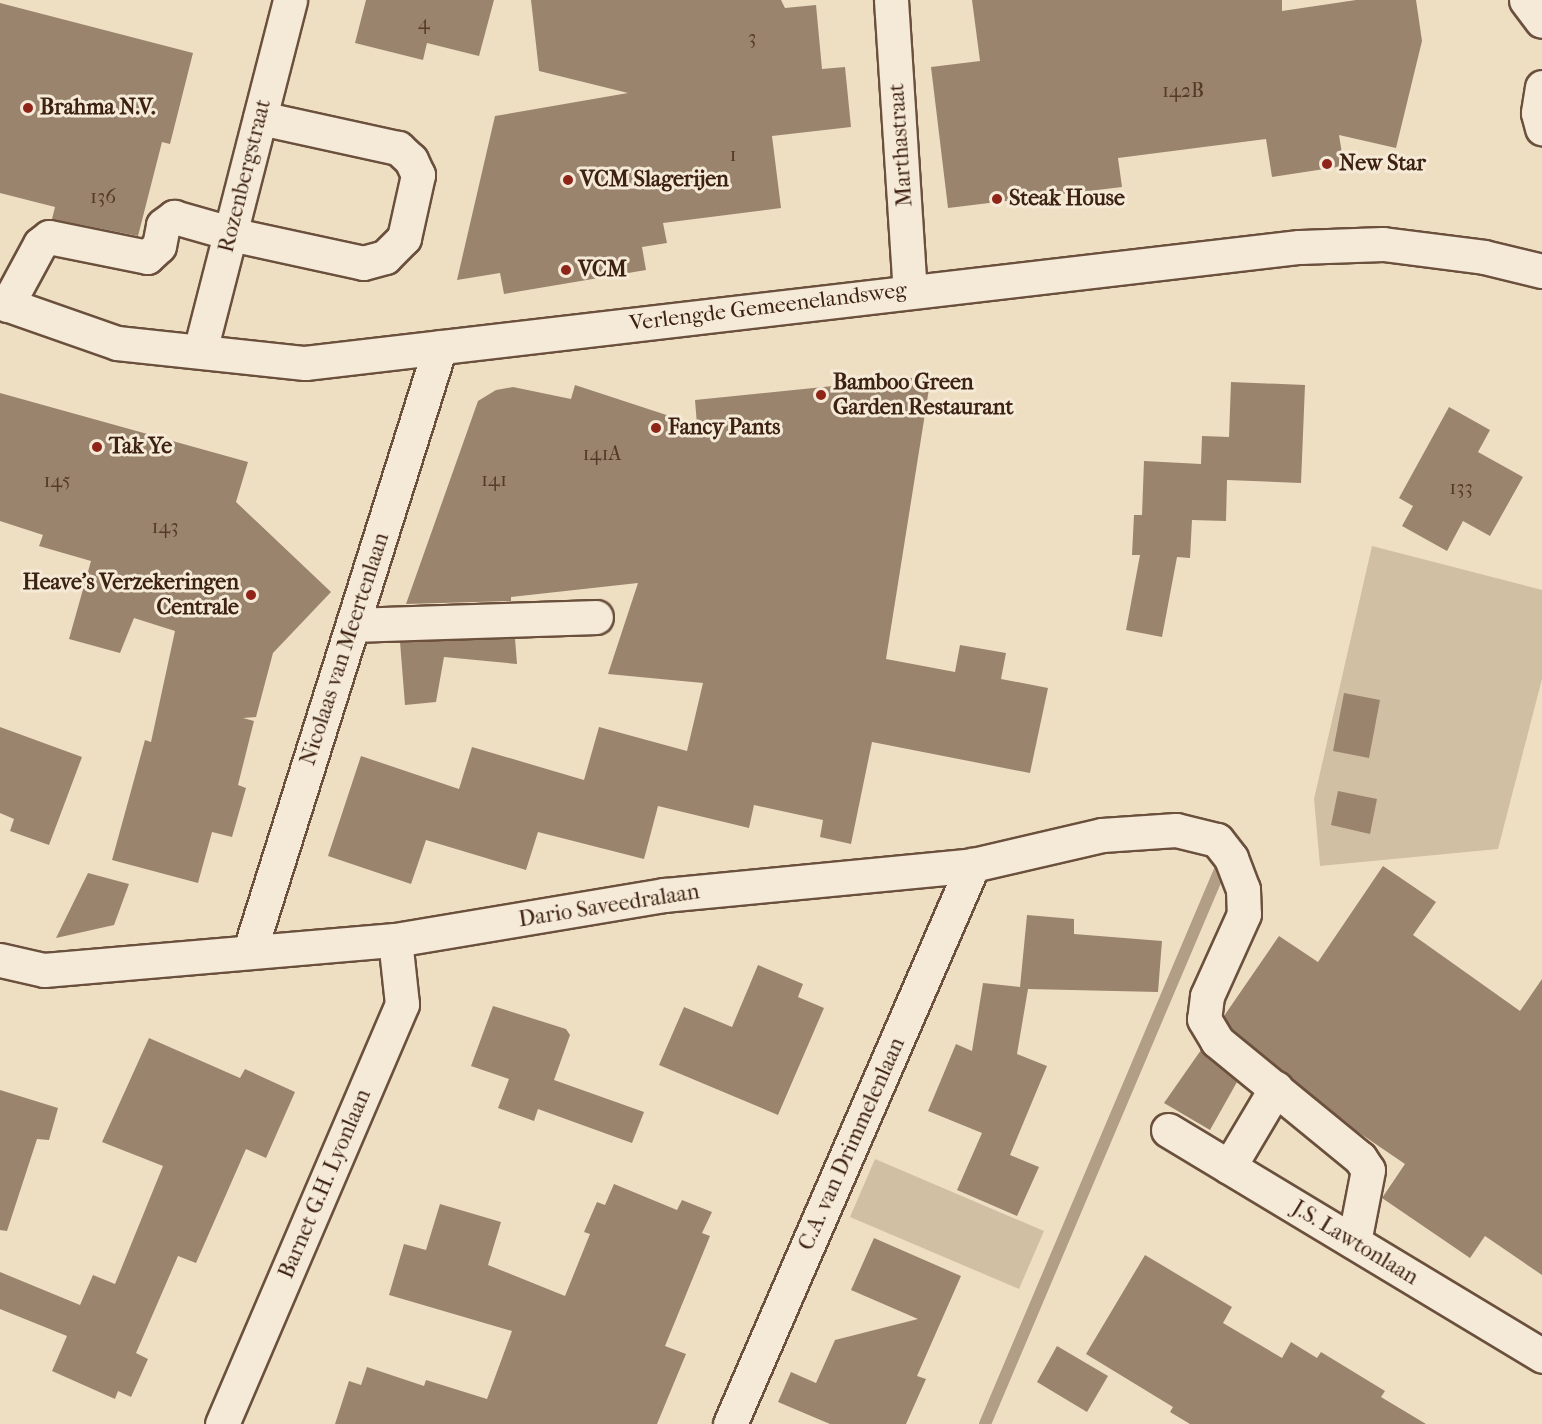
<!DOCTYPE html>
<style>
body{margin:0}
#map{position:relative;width:1542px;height:1424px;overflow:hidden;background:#efdfc2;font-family:"IM FELL French Canon",serif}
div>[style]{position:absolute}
.green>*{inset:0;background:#d1bfa4}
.stream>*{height:12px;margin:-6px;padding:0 6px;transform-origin:6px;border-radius:6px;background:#b29e86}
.building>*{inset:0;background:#9a846d}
.roads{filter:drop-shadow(2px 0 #6a503d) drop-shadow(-2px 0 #6a503d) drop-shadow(0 2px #6a503d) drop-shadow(0 -2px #6a503d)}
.minor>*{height:33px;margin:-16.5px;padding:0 16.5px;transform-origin:16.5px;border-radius:16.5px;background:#f5ead7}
.dots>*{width:16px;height:16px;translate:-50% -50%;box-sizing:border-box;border:3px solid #f5ead7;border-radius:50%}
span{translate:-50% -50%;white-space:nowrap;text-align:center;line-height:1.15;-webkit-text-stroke:6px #f5ead7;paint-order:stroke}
.number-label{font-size:20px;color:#543a28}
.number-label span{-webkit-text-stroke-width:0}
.poi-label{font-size:22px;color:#3d2111;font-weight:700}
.left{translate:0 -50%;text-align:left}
.right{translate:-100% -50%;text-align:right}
.street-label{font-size:22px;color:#3d2111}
</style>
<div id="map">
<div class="green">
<div style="clip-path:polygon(1372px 546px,1542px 590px,1542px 679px,1498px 849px,1320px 866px,1314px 799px)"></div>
<div style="clip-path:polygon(875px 1159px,1044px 1231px,1019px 1289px,850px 1217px)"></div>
</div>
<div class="stream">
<div style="left:985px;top:1424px;width:615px;rotate:-67.02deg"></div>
</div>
<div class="building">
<div style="clip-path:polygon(366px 0,494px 0,479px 56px,427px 43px,423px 60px,355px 43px)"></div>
<div style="clip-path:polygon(531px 0,781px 0,785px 8px,816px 5px,822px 69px,845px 67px,851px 127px,772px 136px,781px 208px,663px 223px,667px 243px,642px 247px,646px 270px,504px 294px,500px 273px,457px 280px,495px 116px,628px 93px,539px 71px)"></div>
<div style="clip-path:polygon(972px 0,1282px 0,1282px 11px,1356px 0,1416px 0,1422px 41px,1396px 148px,1339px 135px,1344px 166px,1272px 177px,1266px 139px,1118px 158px,1122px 187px,948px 208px,931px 67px,980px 61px)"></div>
<div style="clip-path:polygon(0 3px,193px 53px,170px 144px,162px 142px,138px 236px,52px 219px,55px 207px,0 193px)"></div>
<div style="clip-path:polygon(931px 376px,886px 659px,955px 672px,960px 645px,1006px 653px,1001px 679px,1048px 688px,1030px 773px,872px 742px,851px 844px,820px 837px,823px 820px,754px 805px,749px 828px,658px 806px,644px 859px,538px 832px,526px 870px,426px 840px,411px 884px,328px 856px,361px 756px,459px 789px,472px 747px,584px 780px,599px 727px,687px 751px,703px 683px,608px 674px,638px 583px,511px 597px,511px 601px,406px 604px,478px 401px,496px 390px,513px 387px,571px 399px,575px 385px,697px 425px,695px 400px)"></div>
<div style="clip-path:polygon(1231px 382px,1305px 385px,1301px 483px,1227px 480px,1226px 521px,1192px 520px,1190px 558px,1177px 557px,1162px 637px,1126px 630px,1140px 555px,1132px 555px,1134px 515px,1142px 515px,1144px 461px,1201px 464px,1202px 436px,1229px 437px)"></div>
<div style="clip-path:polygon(0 393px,248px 462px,236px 502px,331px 592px,273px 653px,256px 717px,243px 718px,254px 721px,238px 785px,246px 788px,232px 837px,212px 832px,198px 883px,112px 860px,145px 740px,151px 742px,175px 631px,134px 618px,120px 653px,69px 639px,91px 561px,39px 546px,43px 535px,0 521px)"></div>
<div style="clip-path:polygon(1449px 407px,1490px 430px,1478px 452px,1523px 477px,1490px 536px,1463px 521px,1447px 551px,1402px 526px,1413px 506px,1399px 498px)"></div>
<div style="clip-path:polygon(515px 638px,517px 664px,444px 657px,436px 702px,405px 705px,400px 642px)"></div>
<div style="clip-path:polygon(1344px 693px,1380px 700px,1369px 758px,1333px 751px)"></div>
<div style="clip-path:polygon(0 727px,82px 757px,49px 845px,10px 831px,14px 819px,0 813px)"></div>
<div style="clip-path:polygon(1338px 791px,1377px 799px,1370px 834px,1331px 825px)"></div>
<div style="clip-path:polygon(1383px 866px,1436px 902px,1413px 935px,1520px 1011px,1542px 979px,1542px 1275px,1485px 1236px,1470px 1258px,1382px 1198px,1405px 1164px,1355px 1130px,1231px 1029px,1224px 1016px,1279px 936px,1318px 962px)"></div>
<div style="clip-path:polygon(88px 873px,129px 884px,114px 925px,56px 938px)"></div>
<div style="clip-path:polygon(1027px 915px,1074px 919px,1074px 934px,1162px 941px,1158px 992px,1028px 989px,1017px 1054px,1047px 1066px,1010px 1155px,1039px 1167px,1017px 1216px,957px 1190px,982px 1133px,928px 1111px,956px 1044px,972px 1051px,983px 983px,1020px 987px)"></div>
<div style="clip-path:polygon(758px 965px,803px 984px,798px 997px,824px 1008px,778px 1115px,659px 1065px,684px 1007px,732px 1027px)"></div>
<div style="clip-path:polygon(493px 1006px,566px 1029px,570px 1035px,554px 1080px,644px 1112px,632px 1143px,538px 1109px,534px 1121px,498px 1108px,509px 1079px,471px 1066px)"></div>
<div style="clip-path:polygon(149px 1038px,240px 1078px,245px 1069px,295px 1092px,266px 1158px,246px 1149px,196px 1263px,178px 1256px,136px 1353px,148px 1359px,131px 1397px,118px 1391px,115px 1399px,52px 1371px,67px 1336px,0 1309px,0 1272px,80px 1305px,93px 1275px,115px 1284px,163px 1166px,102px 1142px)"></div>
<div style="clip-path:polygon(1201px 1050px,1237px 1082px,1210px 1130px,1164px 1103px)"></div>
<div style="clip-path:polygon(0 1090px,58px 1108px,49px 1140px,37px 1139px,7px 1231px,0 1230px)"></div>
<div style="clip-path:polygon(614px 1184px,677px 1210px,682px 1200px,712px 1212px,702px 1233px,710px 1236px,665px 1346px,686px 1354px,657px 1424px,335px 1424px,349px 1381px,361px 1385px,367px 1367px,424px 1386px,426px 1380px,487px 1399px,512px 1331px,389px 1295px,404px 1244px,426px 1250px,440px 1204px,501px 1222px,488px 1265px,565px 1296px,590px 1234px,584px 1232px,597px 1202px,605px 1205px)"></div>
<div style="clip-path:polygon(874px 1238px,961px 1276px,917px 1376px,926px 1379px,906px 1424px,830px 1424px,778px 1402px,791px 1372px,816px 1383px,835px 1340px,918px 1319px,851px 1290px)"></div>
<div style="clip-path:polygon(1145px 1255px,1232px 1307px,1223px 1323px,1282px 1358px,1291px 1342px,1317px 1358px,1321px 1352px,1385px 1391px,1381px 1397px,1426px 1424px,1190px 1424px,1170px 1412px,1173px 1407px,1086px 1354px)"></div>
<div style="clip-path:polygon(1057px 1346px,1108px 1376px,1087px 1412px,1037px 1382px)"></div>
</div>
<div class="roads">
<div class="minor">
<div style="left:891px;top:0;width:291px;rotate:86.3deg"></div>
<div style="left:1526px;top:0;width:26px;rotate:53deg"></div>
<div style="left:1542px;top:87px;width:26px;rotate:99deg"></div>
<div style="left:1538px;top:113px;width:16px;rotate:75deg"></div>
<div style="left:0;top:302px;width:124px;rotate:19.3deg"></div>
<div style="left:117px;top:343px;width:189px;rotate:6.1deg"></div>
<div style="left:305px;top:363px;width:1001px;rotate:-6.66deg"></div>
<div style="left:1299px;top:247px;width:84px;rotate:-2deg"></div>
<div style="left:1383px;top:244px;width:102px;rotate:7.3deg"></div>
<div style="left:1484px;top:257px;width:60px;rotate:13.6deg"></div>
<div style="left:7px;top:305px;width:69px;rotate:-61.6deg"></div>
<div style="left:40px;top:244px;width:11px;rotate:-38deg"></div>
<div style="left:49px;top:237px;width:100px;rotate:11.5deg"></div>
<div style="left:147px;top:257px;width:16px;rotate:-43deg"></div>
<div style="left:159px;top:246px;width:21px;rotate:-79deg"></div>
<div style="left:163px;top:225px;width:14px;rotate:-36deg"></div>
<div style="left:174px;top:217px;width:73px;rotate:15.9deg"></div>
<div style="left:244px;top:237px;width:122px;rotate:12.3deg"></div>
<div style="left:363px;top:263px;width:23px;rotate:-15deg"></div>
<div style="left:385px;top:257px;width:27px;rotate:-45deg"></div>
<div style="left:404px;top:238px;width:65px;rotate:-77.5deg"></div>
<div style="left:418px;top:175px;width:17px;rotate:-115deg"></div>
<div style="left:411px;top:160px;width:18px;rotate:-137deg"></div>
<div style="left:398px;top:148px;width:141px;rotate:-167.7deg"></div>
<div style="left:200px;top:351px;width:362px;rotate:-75.6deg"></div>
<div style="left:353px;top:625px;width:243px;rotate:-1.9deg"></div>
<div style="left:250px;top:950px;width:632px;rotate:-72.51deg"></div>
<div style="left:0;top:960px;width:45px;rotate:12.8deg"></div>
<div style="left:44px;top:970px;width:352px;rotate:-4.9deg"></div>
<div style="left:395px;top:940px;width:273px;rotate:-9.5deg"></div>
<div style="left:664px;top:895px;width:310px;rotate:-5.5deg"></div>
<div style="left:973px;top:865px;width:132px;rotate:-13.1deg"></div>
<div style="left:1102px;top:835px;width:74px;rotate:-3.9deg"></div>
<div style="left:1176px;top:830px;width:42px;rotate:13.7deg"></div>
<div style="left:1217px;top:840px;width:23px;rotate:52deg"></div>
<div style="left:1231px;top:858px;width:33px;rotate:69deg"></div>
<div style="left:1243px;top:889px;width:25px;rotate:88deg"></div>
<div style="left:1244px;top:914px;width:90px;rotate:114.3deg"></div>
<div style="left:1207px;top:996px;width:23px;rotate:97deg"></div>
<div style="left:1204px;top:1019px;width:26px;rotate:59deg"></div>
<div style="left:1217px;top:1041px;width:185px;rotate:39.3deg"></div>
<div style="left:1360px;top:1158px;width:14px;rotate:56deg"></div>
<div style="left:1368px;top:1170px;width:73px;rotate:101deg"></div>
<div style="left:1168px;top:1130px;width:437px;rotate:31.1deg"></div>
<div style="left:1229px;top:1167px;width:92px;rotate:-59.3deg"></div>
<div style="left:222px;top:1424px;width:457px;rotate:-66.8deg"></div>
<div style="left:402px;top:1004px;width:64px;rotate:-96.2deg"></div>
<div style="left:730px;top:1424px;width:610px;rotate:-66.51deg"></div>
</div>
</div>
<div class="dots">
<div style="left:28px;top:108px;background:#8f2418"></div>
<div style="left:1327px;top:164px;background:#8f2418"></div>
<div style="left:568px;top:180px;background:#8f2418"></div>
<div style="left:997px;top:199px;background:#8f2418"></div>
<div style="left:566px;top:270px;background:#8f2418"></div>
<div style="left:821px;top:395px;background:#8f2418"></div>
<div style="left:656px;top:428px;background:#8f2418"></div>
<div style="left:97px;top:447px;background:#8f2418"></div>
<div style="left:251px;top:595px;background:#8f2418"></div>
</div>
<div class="number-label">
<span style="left:424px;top:22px">4</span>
<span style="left:752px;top:37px">3</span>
<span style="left:1183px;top:90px">142B</span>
<span style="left:733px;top:154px">1</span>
<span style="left:103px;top:196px">136</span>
<span style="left:602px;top:453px">141A</span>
<span style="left:494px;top:479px">141</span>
<span style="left:57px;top:480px">145</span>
<span style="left:1461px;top:487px">133</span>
<span style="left:165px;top:526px">143</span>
</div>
<div class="poi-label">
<span class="left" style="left:40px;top:108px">Brahma N.V.</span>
<span class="left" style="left:1339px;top:164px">New Star</span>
<span class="left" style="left:580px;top:180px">VCM Slagerijen</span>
<span class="left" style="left:1009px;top:199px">Steak House</span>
<span class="left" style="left:578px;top:270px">VCM</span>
<span class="left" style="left:833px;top:395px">Bamboo Green<br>Garden Restaurant</span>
<span class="left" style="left:668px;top:428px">Fancy Pants</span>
<span class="left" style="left:109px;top:447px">Tak Ye</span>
<span class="right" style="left:239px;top:595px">Heave's Verzekeringen<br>Centrale</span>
</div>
<div class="street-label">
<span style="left:901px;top:145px;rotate:-94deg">Marthastraat</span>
<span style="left:245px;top:176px;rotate:-76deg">Rozenbergstraat</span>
<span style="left:768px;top:307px;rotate:-7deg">Verlengde Gemeenelandsweg</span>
<span style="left:345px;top:649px;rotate:-72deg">Nicolaas van Meertenlaan</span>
<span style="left:609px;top:906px;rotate:-9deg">Dario Saveedralaan</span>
<span style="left:852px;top:1144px;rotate:-66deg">C.A. van Drimmelenlaan</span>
<span style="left:325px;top:1184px;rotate:-67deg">Barnet G.H. Lyonlaan</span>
<span style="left:1355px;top:1243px;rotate:31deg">J.S. Lawtonlaan</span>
</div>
</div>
